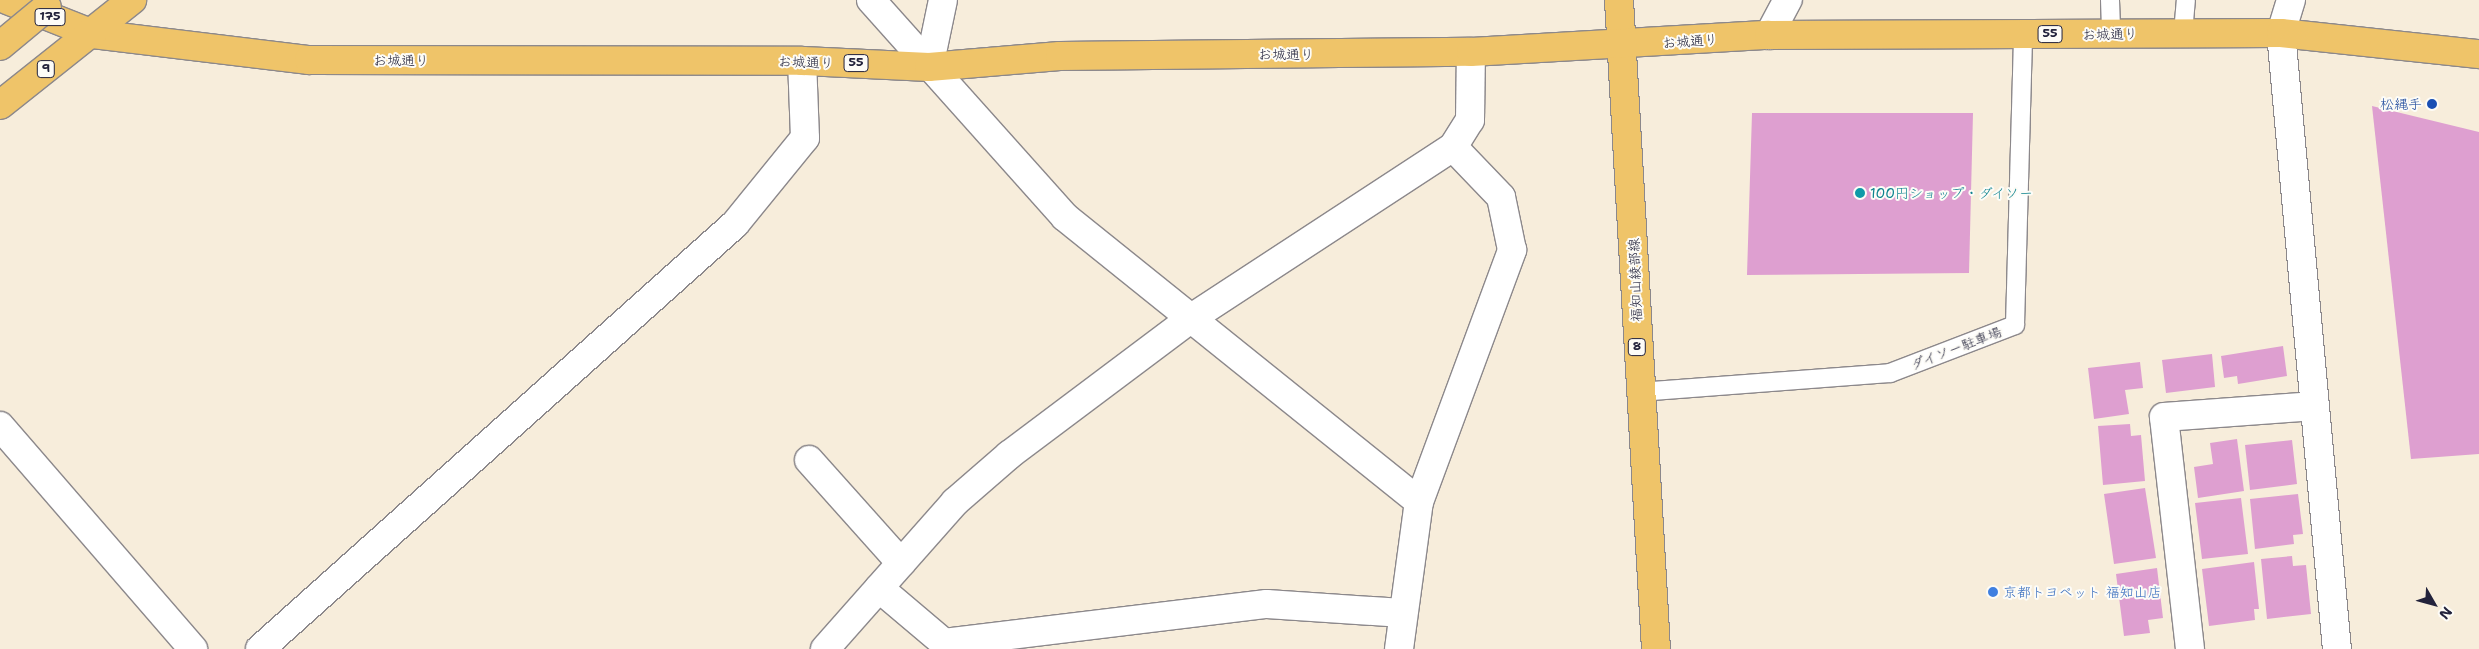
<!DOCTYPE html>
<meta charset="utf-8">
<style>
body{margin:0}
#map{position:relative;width:2479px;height:649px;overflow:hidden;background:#f7eddb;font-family:"Shantell Sans","Klee One",sans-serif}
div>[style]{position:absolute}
.building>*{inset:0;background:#de9fd0}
.roads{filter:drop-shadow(1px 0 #8c888b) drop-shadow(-1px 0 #8c888b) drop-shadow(0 1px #8c888b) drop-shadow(0 -1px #8c888b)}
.service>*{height:18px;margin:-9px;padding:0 9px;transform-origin:9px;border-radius:9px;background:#fff}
.minor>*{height:28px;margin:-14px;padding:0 14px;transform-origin:14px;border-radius:14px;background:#fff}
.tertiary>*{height:28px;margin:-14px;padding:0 14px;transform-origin:14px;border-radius:14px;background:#fff}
.primary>*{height:28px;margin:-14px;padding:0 14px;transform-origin:14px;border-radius:14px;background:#efc469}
.trunk>*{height:28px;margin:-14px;padding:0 14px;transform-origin:14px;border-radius:14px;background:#efc469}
.bridges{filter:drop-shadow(1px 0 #8c888b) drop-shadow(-1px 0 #8c888b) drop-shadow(0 1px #8c888b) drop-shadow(0 -1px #8c888b)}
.trunk-bridge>*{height:28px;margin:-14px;padding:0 14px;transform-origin:14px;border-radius:14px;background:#efc469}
.dots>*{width:14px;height:14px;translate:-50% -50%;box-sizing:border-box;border:2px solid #fdfcf7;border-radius:50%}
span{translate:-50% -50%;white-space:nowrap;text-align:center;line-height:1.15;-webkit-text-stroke:4px #fdfcf7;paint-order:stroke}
.shield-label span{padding:1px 4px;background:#fdfcf7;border:1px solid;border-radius:4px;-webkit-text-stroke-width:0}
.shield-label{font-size:12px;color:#22223b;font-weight:700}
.street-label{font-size:14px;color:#22223b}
.transit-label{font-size:14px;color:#164399}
.right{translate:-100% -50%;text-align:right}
.culture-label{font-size:14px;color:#0d838f}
.left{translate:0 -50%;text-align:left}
.shop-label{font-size:14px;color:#366cbe}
.north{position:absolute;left:2409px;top:579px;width:50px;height:50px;-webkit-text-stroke:4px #fdfcf7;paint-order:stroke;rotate:128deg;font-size:14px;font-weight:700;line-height:20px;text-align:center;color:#22223b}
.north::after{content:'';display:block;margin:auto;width:18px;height:22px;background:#22223b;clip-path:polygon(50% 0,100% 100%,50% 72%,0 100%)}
</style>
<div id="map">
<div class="building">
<div style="clip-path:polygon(2372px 106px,2479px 132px,2479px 454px,2411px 459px)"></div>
<div style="clip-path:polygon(1752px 113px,1973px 113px,1969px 273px,1747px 275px)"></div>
<div style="clip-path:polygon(2283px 346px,2287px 376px,2238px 384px,2237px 376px,2224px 378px,2221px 356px)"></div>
<div style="clip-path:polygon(2212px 354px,2215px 387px,2166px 393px,2162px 360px)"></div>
<div style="clip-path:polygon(2140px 362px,2143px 388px,2125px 390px,2129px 414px,2094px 419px,2088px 368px)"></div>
<div style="clip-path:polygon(2130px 424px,2131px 436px,2141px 435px,2145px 481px,2103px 485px,2098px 426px)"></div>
<div style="clip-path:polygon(2237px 439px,2244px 491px,2198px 498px,2194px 467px,2213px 464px,2210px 443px)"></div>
<div style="clip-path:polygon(2292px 440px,2297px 484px,2250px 490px,2245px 445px)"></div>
<div style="clip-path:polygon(2145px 488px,2156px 558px,2114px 564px,2104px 494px)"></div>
<div style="clip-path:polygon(2298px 494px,2303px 534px,2293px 535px,2294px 544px,2255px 549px,2250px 499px)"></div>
<div style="clip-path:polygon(2241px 498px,2248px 554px,2202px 559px,2195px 503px)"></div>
<div style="clip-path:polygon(2292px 556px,2293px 566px,2306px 565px,2311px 614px,2267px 619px,2261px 559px)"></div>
<div style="clip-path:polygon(2254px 562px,2259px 609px,2254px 609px,2255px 620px,2209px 626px,2202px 569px)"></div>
<div style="clip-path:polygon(2157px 568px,2163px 618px,2148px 620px,2150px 633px,2124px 636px,2116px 574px)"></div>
</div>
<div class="roads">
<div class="service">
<div style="left:2110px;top:0;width:34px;rotate:88deg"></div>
<div style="left:2183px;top:33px;width:33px;rotate:-85deg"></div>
<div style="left:1638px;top:392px;width:253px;rotate:-4.3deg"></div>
<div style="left:1890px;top:373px;width:134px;rotate:-21deg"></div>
<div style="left:2015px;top:325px;width:291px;rotate:-88.4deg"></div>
</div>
<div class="minor">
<div style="left:871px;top:0;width:291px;rotate:48.2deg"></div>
<div style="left:1065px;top:217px;width:454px;rotate:38.8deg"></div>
<div style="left:2291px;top:0;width:34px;rotate:107deg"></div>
<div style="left:2281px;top:33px;width:619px;rotate:84.81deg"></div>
<div style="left:929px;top:67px;width:68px;rotate:-78.2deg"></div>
<div style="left:0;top:426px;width:295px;rotate:49.1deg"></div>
<div style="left:809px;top:460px;width:138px;rotate:48.2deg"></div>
<div style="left:879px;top:588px;width:85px;rotate:40.2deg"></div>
<div style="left:944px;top:643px;width:325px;rotate:-6.9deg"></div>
<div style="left:1267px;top:604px;width:136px;rotate:3.8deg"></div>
<div style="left:260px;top:649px;width:637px;rotate:-41.82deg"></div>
<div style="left:735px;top:224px;width:111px;rotate:-50.9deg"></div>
<div style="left:805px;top:138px;width:77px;rotate:-92.2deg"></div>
<div style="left:825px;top:649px;width:196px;rotate:-48.5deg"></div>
<div style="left:955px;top:502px;width:72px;rotate:-41deg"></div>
<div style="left:1009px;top:455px;width:230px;rotate:-36.9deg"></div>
<div style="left:1193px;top:317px;width:311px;rotate:-33.2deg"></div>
<div style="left:1453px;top:147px;width:32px;rotate:-58deg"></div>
<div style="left:1470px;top:120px;width:68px;rotate:-89.2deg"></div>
<div style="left:1399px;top:649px;width:148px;rotate:-82.3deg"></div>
<div style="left:1419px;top:502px;width:269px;rotate:-69.7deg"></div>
<div style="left:1512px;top:250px;width:54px;rotate:-101.7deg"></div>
<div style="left:1501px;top:197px;width:69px;rotate:-133.8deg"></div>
<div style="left:2190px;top:649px;width:233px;rotate:-96.4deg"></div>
<div style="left:2164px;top:417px;width:151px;rotate:-4.2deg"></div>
</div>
<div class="tertiary">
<div style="left:1769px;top:35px;width:40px;rotate:-62deg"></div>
</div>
<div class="primary">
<div style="left:1619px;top:0;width:650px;rotate:86.74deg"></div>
<div style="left:93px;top:34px;width:218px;rotate:6.9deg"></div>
<div style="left:309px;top:60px;width:493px;rotate:0.1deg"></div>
<div style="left:802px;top:61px;width:127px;rotate:2.7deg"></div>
<div style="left:929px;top:67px;width:131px;rotate:-4.8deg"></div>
<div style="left:1060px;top:56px;width:411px;rotate:-0.6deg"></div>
<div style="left:1471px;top:52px;width:298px;rotate:-3.3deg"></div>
<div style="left:1769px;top:35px;width:512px;rotate:-0.22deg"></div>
<div style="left:2281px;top:33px;width:199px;rotate:6.1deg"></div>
</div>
<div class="trunk">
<div style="left:7px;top:0;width:92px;rotate:21.6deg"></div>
<div style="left:0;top:105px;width:169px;rotate:-38.5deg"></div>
</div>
</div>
<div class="bridges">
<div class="trunk-bridge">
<div style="left:0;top:46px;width:61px;rotate:-39.7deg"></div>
</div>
</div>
<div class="dots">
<div style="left:2432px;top:104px;background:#1a4fb4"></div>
<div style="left:1860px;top:193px;background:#0f9aa8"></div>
<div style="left:1993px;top:592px;background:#3f7fe0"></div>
</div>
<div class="shield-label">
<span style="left:50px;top:17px">175</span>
<span style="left:2050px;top:34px">55</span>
<span style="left:856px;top:63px">55</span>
<span style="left:46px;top:69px">9</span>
<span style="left:1637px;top:347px">8</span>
</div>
<div class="street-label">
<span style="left:2110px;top:34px;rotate:-1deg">お城通り</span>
<span style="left:1690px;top:41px;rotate:-4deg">お城通り</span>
<span style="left:1286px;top:54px">お城通り</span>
<span style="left:401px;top:60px">お城通り</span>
<span style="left:806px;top:62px;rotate:2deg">お城通り</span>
<span style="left:1635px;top:280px;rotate:-92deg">福知山綾部線</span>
<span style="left:1956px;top:348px;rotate:-21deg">ダイソー駐車場</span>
</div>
<div class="transit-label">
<span class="right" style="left:2422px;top:104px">松縄手</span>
</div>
<div class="culture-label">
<span class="left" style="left:1870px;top:193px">100円ショップ・ダイソー</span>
</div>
<div class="shop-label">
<span class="left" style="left:2003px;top:592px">京都トヨペット 福知山店</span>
</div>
<div class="north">N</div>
</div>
